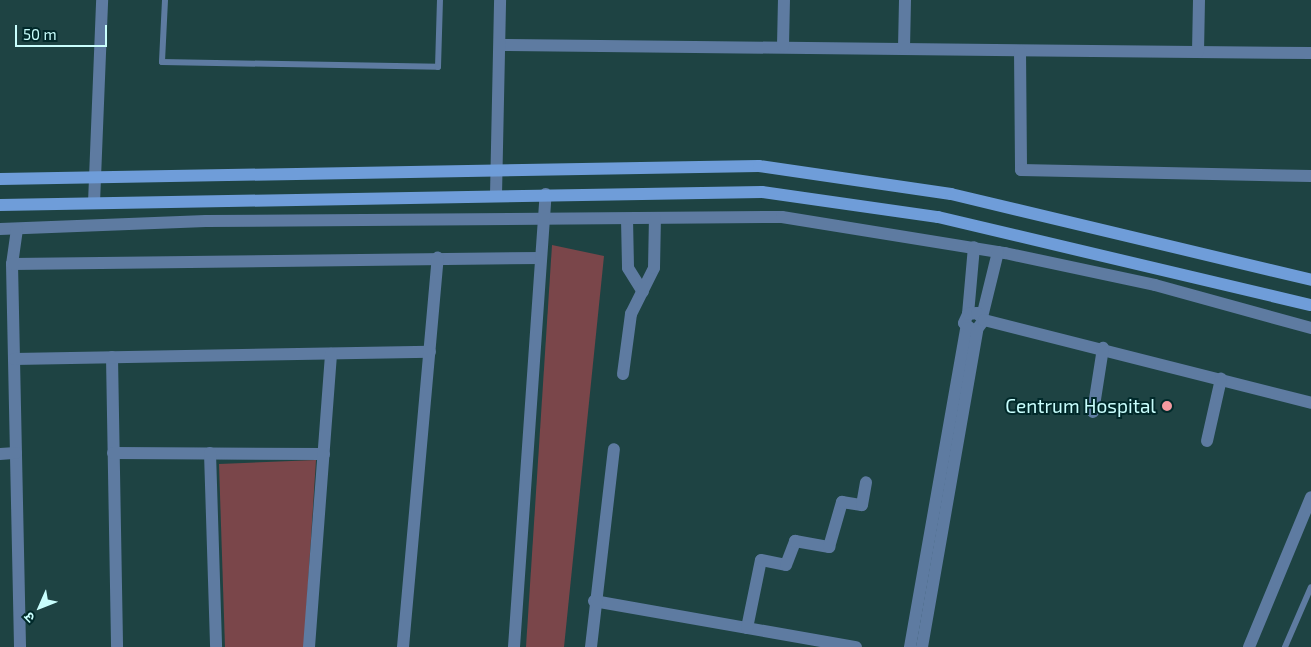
<!DOCTYPE html>
<meta charset="utf-8">
<style>
body{margin:0}
#map{position:relative;width:1311px;height:647px;overflow:hidden;background:#1e4343;font-family:"Exo 2","Noto Sans Devanagari",sans-serif}
div>[style]{position:absolute}
.green>*{inset:0;background:#7a464a}
.lane>*{height:6px;margin:-3px;padding:0 3px;transform-origin:3px;border-radius:3px;background:#5e7ba1}
.street>*{height:12px;margin:-6px;padding:0 6px;transform-origin:6px;border-radius:6px;background:#5e7ba1}
.secondary>*{height:12px;margin:-6px;padding:0 6px;transform-origin:6px;border-radius:6px;background:#6f9dd9}
.dots>*{width:14px;height:14px;translate:-50% -50%;box-sizing:border-box;border:2px solid #01292a;border-radius:50%}
span{translate:-50% -50%;white-space:nowrap;text-align:center;line-height:1.15;-webkit-text-stroke:4px #01292a;paint-order:stroke}
.poi-label{font-size:19px;color:#c9fefd}
.right{translate:-100% -50%;text-align:right}
.north{position:absolute;left:15px;top:582px;width:50px;height:50px;-webkit-text-stroke:4px #01292a;paint-order:stroke;rotate:226deg;font-size:14px;font-weight:700;line-height:20px;text-align:center;color:#c9fefd}
.north::after{content:'';display:block;margin:auto;width:18px;height:22px;background:#c9fefd;clip-path:polygon(50% 0,100% 100%,50% 72%,0 100%)}
.scale{position:absolute;left:15px;top:25px;width:92px;height:22px;box-sizing:border-box;border:2px solid #c9fefd;border-top:0;padding-left:6px;font-size:15px;line-height:18px;white-space:nowrap;color:#c9fefd;-webkit-text-stroke:4px #01292a;paint-order:stroke}
</style>
<div id="map">
<div class="green">
<div style="clip-path:polygon(552px 245px,604px 256px,564px 647px,526px 647px)"></div>
<div style="clip-path:polygon(316px 460px,304px 647px,225px 647px,219px 464px)"></div>
</div>
<div class="lane">
<div style="left:165px;top:0;width:62px;rotate:92.8deg"></div>
<div style="left:162px;top:62px;width:276px;rotate:1deg"></div>
<div style="left:438px;top:67px;width:67px;rotate:-88.3deg"></div>
<div style="left:1285px;top:647px;width:65px;rotate:-66.6deg"></div>
</div>
<div class="street">
<div style="left:500px;top:45px;width:811px;rotate:0.57deg"></div>
<div style="left:783px;top:46px;width:46px;rotate:-88.8deg"></div>
<div style="left:904px;top:48px;width:48px;rotate:-88.8deg"></div>
<div style="left:1020px;top:51px;width:119px;rotate:89.5deg"></div>
<div style="left:1021px;top:170px;width:290px;rotate:1.2deg"></div>
<div style="left:1198px;top:52px;width:52px;rotate:-88.9deg"></div>
<div style="left:496px;top:195px;width:195px;rotate:-88.8deg"></div>
<div style="left:94px;top:203px;width:203px;rotate:-87.7deg"></div>
<div style="left:627px;top:219px;width:49px;rotate:88.8deg"></div>
<div style="left:628px;top:268px;width:28px;rotate:58deg"></div>
<div style="left:0;top:229px;width:206px;rotate:-2.2deg"></div>
<div style="left:206px;top:221px;width:576px;rotate:-0.4deg"></div>
<div style="left:782px;top:217px;width:226px;rotate:9.2deg"></div>
<div style="left:1005px;top:253px;width:153px;rotate:12deg"></div>
<div style="left:1155px;top:285px;width:162px;rotate:15.4deg"></div>
<div style="left:17px;top:229px;width:35px;rotate:98deg"></div>
<div style="left:12px;top:264px;width:383px;rotate:88.8deg"></div>
<div style="left:12px;top:264px;width:529px;rotate:-0.65deg"></div>
<div style="left:968px;top:314px;width:67px;rotate:-84.9deg"></div>
<div style="left:982px;top:317px;width:67px;rotate:-76.2deg"></div>
<div style="left:984px;top:320px;width:15px;rotate:127deg"></div>
<div style="left:975px;top:332px;width:14px;rotate:-141deg"></div>
<div style="left:964px;top:323px;width:10px;rotate:-66deg"></div>
<div style="left:968px;top:314px;width:9px;rotate:-6deg"></div>
<div style="left:977px;top:313px;width:10px;rotate:45deg"></div>
<div style="left:984px;top:320px;width:337px;rotate:14.2deg"></div>
<div style="left:112px;top:357px;width:290px;rotate:89deg"></div>
<div style="left:14px;top:359px;width:416px;rotate:-1deg"></div>
<div style="left:623px;top:374px;width:61px;rotate:-82.4deg"></div>
<div style="left:631px;top:314px;width:51px;rotate:-63.4deg"></div>
<div style="left:654px;top:268px;width:50px;rotate:-88.9deg"></div>
<div style="left:1093px;top:412px;width:65px;rotate:-81.1deg"></div>
<div style="left:1207px;top:441px;width:64px;rotate:-77.3deg"></div>
<div style="left:113px;top:453px;width:211px;rotate:0.3deg"></div>
<div style="left:210px;top:453px;width:194px;rotate:88.2deg"></div>
<div style="left:0;top:454px;width:16px;rotate:-4deg"></div>
<div style="left:594px;top:601px;width:266px;rotate:10deg"></div>
<div style="left:747px;top:628px;width:69px;rotate:-78.4deg"></div>
<div style="left:761px;top:560px;width:25px;rotate:11deg"></div>
<div style="left:786px;top:565px;width:26px;rotate:-69deg"></div>
<div style="left:795px;top:541px;width:35px;rotate:10deg"></div>
<div style="left:829px;top:547px;width:47px;rotate:-73.9deg"></div>
<div style="left:842px;top:502px;width:20px;rotate:9deg"></div>
<div style="left:862px;top:505px;width:23px;rotate:-80deg"></div>
<div style="left:309px;top:647px;width:294px;rotate:-85.7deg"></div>
<div style="left:403px;top:647px;width:391px;rotate:-84.9deg"></div>
<div style="left:514px;top:647px;width:454px;rotate:-86deg"></div>
<div style="left:591px;top:647px;width:199px;rotate:-83.4deg"></div>
<div style="left:910px;top:647px;width:324px;rotate:-80deg"></div>
<div style="left:922px;top:647px;width:321px;rotate:-80.1deg"></div>
<div style="left:1249px;top:647px;width:162px;rotate:-67.5deg"></div>
</div>
<div class="secondary">
<div style="left:0;top:179px;width:759px;rotate:-0.98deg"></div>
<div style="left:759px;top:166px;width:194px;rotate:8.3deg"></div>
<div style="left:951px;top:194px;width:370px;rotate:13.4deg"></div>
<div style="left:0;top:205px;width:762px;rotate:-0.98deg"></div>
<div style="left:762px;top:192px;width:178px;rotate:8.1deg"></div>
<div style="left:938px;top:217px;width:383px;rotate:13.3deg"></div>
</div>
<div class="dots">
<div style="left:1167px;top:406px;background:#f49aa0"></div>
</div>
<div class="poi-label">
<span class="right" style="left:1156px;top:406px">Centrum Hospital</span>
</div>
<div class="north">उ</div>
<div class="scale">50 m</div>
</div>
